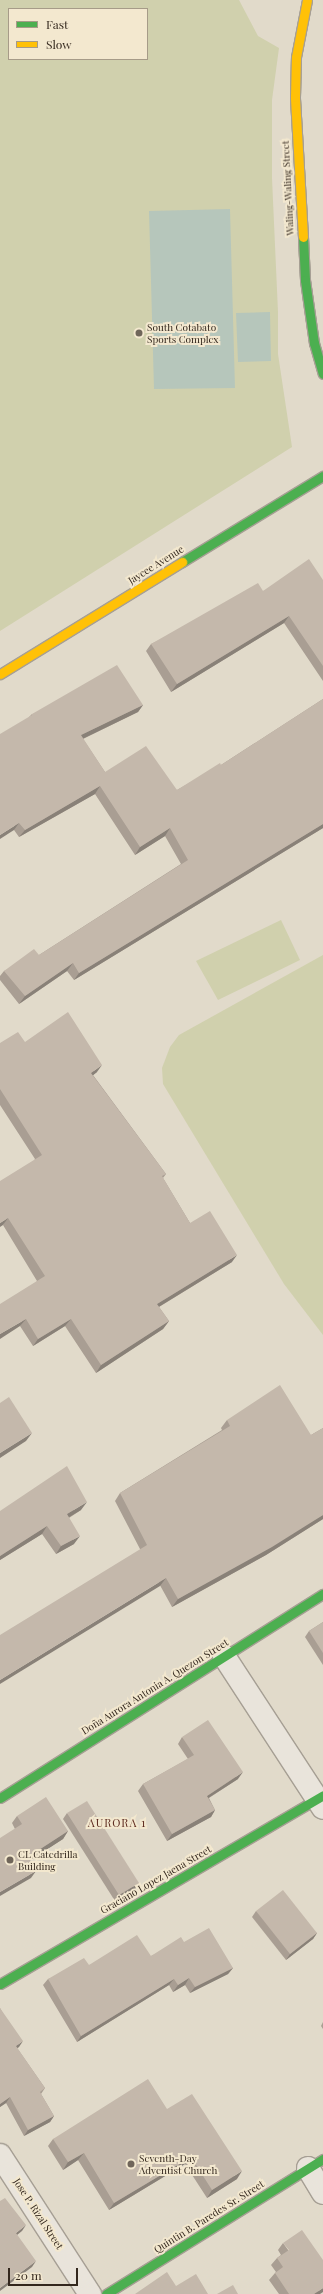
<!DOCTYPE html>
<meta charset="utf-8">
<style>
body{margin:0}
#map{position:relative;width:323px;height:2294px;overflow:hidden;background:#e1daca;font-family:"Playfair Display",serif}
div>[style]{position:absolute}
.green>*{inset:0;background:#d0d0ad}
.water>*{inset:0;background:#b6c6bb}
.roads{filter:drop-shadow(1px 0 #a69f94) drop-shadow(-1px 0 #a69f94) drop-shadow(0 1px #a69f94) drop-shadow(0 -1px #a69f94)}
.street>*{height:22px;margin:-11px;padding:0 11px;transform-origin:11px;border-radius:11px;background:#e9e4db}
.fast>*{height:9px;margin:-4.5px;padding:0 4.5px;transform-origin:4.5px;border-radius:4.5px;background:#4caf50}
.slow>*{height:9px;margin:-4.5px;padding:0 4.5px;transform-origin:4.5px;border-radius:4.5px;background:#ffc107}
.wall>*{inset:0;background:#a99e93}
.shaded-wall>*{inset:0;background:#898178}
.building>*{inset:0;background:#c4b8ab}
.dots>*{width:11px;height:11px;translate:-50% -50%;box-sizing:border-box;border:2px solid #f3e8cf;border-radius:50%}
span{translate:-50% -50%;white-space:nowrap;text-align:center;line-height:1.15;-webkit-text-stroke:4px #f3e8cf;paint-order:stroke}
.street-label{font-size:10px;color:#33271d}
.poi-label{font-size:10px;color:#33271d}
.left{translate:0 -50%;text-align:left}
.neighbourhood-label{font-size:11px;color:#5d2a1f;letter-spacing:1px}
.legend{position:absolute;left:8px;top:8px;width:140px;height:52px;box-sizing:border-box;background:#f3e8cf;border:1px solid #a69b88;margin:0;padding:5px 7px;list-style:none;font-size:12px;color:#33271d}
.legend li{display:flex;align-items:center;gap:8px;height:20px}
.legend b{width:20px;border:1px solid #a69b88}
.scale{position:absolute;left:8px;top:2268px;width:70px;height:18px;box-sizing:border-box;border:2px solid #33271d;border-top:0;padding-left:5px;font-size:12px;line-height:14px;white-space:nowrap;color:#33271d;-webkit-text-stroke:3px #f3e8cf;paint-order:stroke}
</style>
<div id="map">
<div class="green">
<div style="clip-path:polygon(evenodd,0 0,239px 0,258px 36px,279px 48px,272px 100px,272px 178px,278px 312px,278px 354px,292px 447px,0 631px,0 0,9px 9px,147px 9px,147px 59px,9px 59px,9px 9px)"></div>
<div style="clip-path:polygon(281px 920px,300px 960px,218px 1000px,196px 961px)"></div>
<div style="clip-path:polygon(323px 955px,323px 1335px,284px 1284px,163px 1084px,162px 1068px,170px 1047px,179px 1035px)"></div>
</div>
<div class="water">
<div style="clip-path:polygon(230px 209px,235px 388px,154px 389px,149px 211px)"></div>
<div style="clip-path:polygon(270px 312px,271px 361px,238px 362px,236px 313px)"></div>
</div>
<div class="roads">
<div class="street">
<div style="left:224px;top:1656px;width:181px;rotate:56.9deg"></div>
<div style="left:0;top:2155px;width:166px;rotate:57.1deg"></div>
<div style="left:308px;top:2168px;width:29px;rotate:59deg"></div>
</div>
<div class="fast">
<div style="left:303px;top:237px;width:43px;rotate:87.3deg"></div>
<div style="left:305px;top:280px;width:64px;rotate:81.9deg"></div>
<div style="left:314px;top:343px;width:32px;rotate:74deg"></div>
<div style="left:182px;top:562px;width:165px;rotate:-31.4deg"></div>
<div style="left:0;top:1798px;width:382px;rotate:-32.3deg"></div>
<div style="left:0;top:1984px;width:374px;rotate:-30.3deg"></div>
<div style="left:106px;top:2294px;width:256px;rotate:-31.9deg"></div>
</div>
<div class="slow">
<div style="left:303px;top:237px;width:140px;rotate:-93.3deg"></div>
<div style="left:295px;top:97px;width:40px;rotate:-88.6deg"></div>
<div style="left:296px;top:57px;width:58px;rotate:-79.1deg"></div>
<div style="left:0;top:674px;width:214px;rotate:-31.6deg"></div>
</div>
</div>
<div class="wall">
<div style="clip-path:polygon(323px 580px,323px 681px,284px 623px,171px 692px,146px 651px,151px 644px,263px 591px)"></div>
<div style="clip-path:polygon(323px 699px,323px 828px,74px 980px,67px 971px,19px 1004px,0 980px,0 976px,4px 971px,39px 955px,181px 864px,165px 836px,135px 855px,95px 794px,19px 837px,14px 830px,29px 717px,32px 714px,143px 705px,138px 712px,83px 739px,105px 772px,177px 790px,221px 765px)"></div>
<div style="clip-path:polygon(25px 1042px,97px 1072px,93px 1075px,166px 1174px,163px 1178px,190px 1223px,232px 1262px,159px 1307px,169px 1321px,163px 1329px,96px 1373px,65px 1326px,33px 1346px,20px 1326px,37px 1281px,3px 1225px,35px 1159px,0 1105px,0 1043px)"></div>
<div style="clip-path:polygon(227px 1420px,311px 1435px,323px 1428px,323px 1519px,266px 1555px,172px 1607px,140px 1549px,115px 1501px,120px 1493px,222px 1430px,221px 1428px)"></div>
<div style="clip-path:polygon(81px 1510px,69px 1518px,74px 1544px,56px 1554px,42px 1534px,0 1560px,0 1511px)"></div>
<div style="clip-path:polygon(323px 1622px,323px 1665px,305px 1637px,309px 1631px)"></div>
<div style="clip-path:polygon(182px 1737px,238px 1779px,209px 1798px,215px 1810px,211px 1817px,167px 1841px,138px 1791px,143px 1784px,188px 1759px,178px 1744px)"></div>
<div style="clip-path:polygon(67px 1813px,135px 1889px,115px 1901px,63px 1819px)"></div>
<div style="clip-path:polygon(17px 1816px,68px 1831px,63px 1839px,30px 1860px,31px 1878px,15px 1829px,12px 1823px)"></div>
<div style="clip-path:polygon(256px 1911px,317px 1933px,313px 1939px,286px 1960px,252px 1917px)"></div>
<div style="clip-path:polygon(184px 1942px,233px 1968px,228px 1974px,190px 1993px,185px 1985px,173px 1992px,169px 1985px,77px 2042px,43px 1985px,48px 1979px,89px 1965px,151px 1956px)"></div>
<div style="clip-path:polygon(0 2008px,19px 2047px,17px 2048px,45px 2088px,41px 2094px,54px 2116px,50px 2122px,24px 2136px,6px 2103px,0 2107px)"></div>
<div style="clip-path:polygon(323px 2022px,323px 2029px,321px 2026px)"></div>
<div style="clip-path:polygon(167px 2109px,237px 2179px,207px 2198px,185px 2164px,109px 2210px,78px 2160px,63px 2170px,48px 2146px,53px 2139px)"></div>
<div style="clip-path:polygon(283px 2243px,320px 2294px,279px 2294px,269px 2280px,275px 2273px,276px 2272px,271px 2265px,277px 2258px,281px 2255px,278px 2250px)"></div>
</div>
<div class="shaded-wall">
<div style="clip-path:polygon(289px 616px,284px 623px,171px 692px,177px 684px)"></div>
<div style="clip-path:polygon(143px 705px,138px 712px,76px 742px,81px 735px)"></div>
<div style="clip-path:polygon(100px 786px,95px 794px,19px 837px,25px 830px)"></div>
<div style="clip-path:polygon(19px 823px,14px 830px,0 839px,0 835px)"></div>
<div style="clip-path:polygon(323px 824px,323px 828px,74px 980px,79px 973px)"></div>
<div style="clip-path:polygon(170px 828px,165px 836px,135px 855px,140px 847px)"></div>
<div style="clip-path:polygon(73px 963px,67px 971px,19px 1004px,25px 996px)"></div>
<div style="clip-path:polygon(102px 1065px,97px 1072px,86px 1081px,91px 1073px)"></div>
<div style="clip-path:polygon(8px 1218px,3px 1225px,0 1227px,0 1223px)"></div>
<div style="clip-path:polygon(237px 1255px,232px 1262px,152px 1311px,157px 1304px)"></div>
<div style="clip-path:polygon(26px 1319px,20px 1326px,0 1339px,0 1334px)"></div>
<div style="clip-path:polygon(71px 1319px,65px 1326px,33px 1346px,38px 1339px)"></div>
<div style="clip-path:polygon(169px 1321px,163px 1329px,96px 1373px,101px 1365px)"></div>
<div style="clip-path:polygon(32px 1433px,26px 1441px,0 1458px,0 1453px)"></div>
<div style="clip-path:polygon(87px 1502px,81px 1510px,61px 1522px,67px 1514px)"></div>
<div style="clip-path:polygon(323px 1515px,323px 1519px,266px 1555px,172px 1607px,178px 1599px)"></div>
<div style="clip-path:polygon(47px 1526px,42px 1534px,0 1560px,0 1556px)"></div>
<div style="clip-path:polygon(80px 1536px,74px 1544px,56px 1554px,61px 1546px)"></div>
<div style="clip-path:polygon(166px 1578px,160px 1586px,0 1684px,0 1680px)"></div>
<div style="clip-path:polygon(243px 1772px,238px 1779px,202px 1802px,207px 1796px)"></div>
<div style="clip-path:polygon(215px 1810px,211px 1817px,167px 1841px,172px 1834px)"></div>
<div style="clip-path:polygon(68px 1831px,63px 1839px,23px 1865px,28px 1857px)"></div>
<div style="clip-path:polygon(36px 1871px,31px 1878px,0 1896px,0 1892px)"></div>
<div style="clip-path:polygon(139px 1883px,135px 1889px,115px 1901px,119px 1895px)"></div>
<div style="clip-path:polygon(317px 1933px,313px 1939px,286px 1960px,290px 1954px)"></div>
<div style="clip-path:polygon(233px 1968px,228px 1974px,190px 1993px,195px 1987px)"></div>
<div style="clip-path:polygon(189px 1978px,185px 1985px,173px 1992px,178px 1985px)"></div>
<div style="clip-path:polygon(174px 1979px,169px 1985px,77px 2042px,81px 2036px)"></div>
<div style="clip-path:polygon(23px 2041px,19px 2047px,12px 2051px,16px 2046px)"></div>
<div style="clip-path:polygon(10px 2097px,6px 2103px,0 2107px,0 2104px)"></div>
<div style="clip-path:polygon(54px 2116px,50px 2122px,24px 2136px,28px 2130px)"></div>
<div style="clip-path:polygon(84px 2153px,78px 2160px,63px 2170px,68px 2162px)"></div>
<div style="clip-path:polygon(191px 2157px,185px 2164px,109px 2210px,114px 2203px)"></div>
<div style="clip-path:polygon(242px 2171px,237px 2179px,207px 2198px,212px 2190px)"></div>
<div style="clip-path:polygon(26px 2225px,22px 2231px,12px 2239px,16px 2233px)"></div>
<div style="clip-path:polygon(36px 2261px,32px 2267px,0 2291px,0 2288px)"></div>
<div style="clip-path:polygon(323px 2288px,323px 2292px,320px 2294px,314px 2294px)"></div>
</div>
<div class="building">
<div style="clip-path:polygon(309px 559px,323px 580px,323px 666px,289px 616px,177px 684px,151px 644px,258px 583px,263px 591px)"></div>
<div style="clip-path:polygon(117px 665px,143px 705px,81px 735px,105px 772px,146px 746px,177px 790px,220px 763px,221px 765px,323px 699px,323px 824px,79px 973px,73px 963px,25px 996px,4px 971px,34px 949px,39px 955px,188px 860px,170px 828px,140px 847px,100px 786px,25px 830px,19px 823px,0 835px,0 734px,32px 715px,32px 714px)"></div>
<div style="clip-path:polygon(68px 1012px,102px 1065px,91px 1073px,166px 1174px,162px 1176px,190px 1223px,210px 1211px,237px 1255px,157px 1304px,169px 1321px,101px 1365px,71px 1319px,38px 1339px,26px 1319px,0 1334px,0 1304px,45px 1276px,8px 1218px,0 1223px,0 1181px,42px 1155px,0 1089px,0 1043px,18px 1032px,25px 1042px)"></div>
<div style="clip-path:polygon(280px 1385px,311px 1435px,323px 1428px,323px 1515px,272px 1547px,178px 1599px,166px 1578px,0 1680px,0 1635px,147px 1545px,120px 1493px,230px 1426px,227px 1420px)"></div>
<div style="clip-path:polygon(9px 1397px,32px 1433px,0 1453px,0 1403px)"></div>
<div style="clip-path:polygon(67px 1466px,87px 1502px,67px 1514px,80px 1536px,61px 1546px,47px 1526px,0 1556px,0 1511px)"></div>
<div style="clip-path:polygon(323px 1622px,323px 1653px,309px 1631px)"></div>
<div style="clip-path:polygon(208px 1720px,243px 1772px,207px 1796px,215px 1810px,172px 1834px,143px 1784px,194px 1755px,182px 1737px)"></div>
<div style="clip-path:polygon(46px 1797px,68px 1831px,28px 1857px,36px 1871px,0 1892px,0 1838px,22px 1824px,17px 1816px)"></div>
<div style="clip-path:polygon(87px 1801px,139px 1883px,119px 1895px,67px 1813px)"></div>
<div style="clip-path:polygon(283px 1890px,317px 1933px,290px 1954px,256px 1911px)"></div>
<div style="clip-path:polygon(209px 1928px,233px 1968px,195px 1987px,189px 1978px,178px 1985px,174px 1979px,81px 2036px,48px 1979px,84px 1958px,89px 1965px,137px 1935px,151px 1956px,181px 1937px,184px 1942px)"></div>
<div style="clip-path:polygon(0 2008px,23px 2041px,16px 2046px,45px 2088px,40px 2092px,54px 2116px,28px 2130px,10px 2097px,0 2104px)"></div>
<div style="clip-path:polygon(148px 2079px,167px 2109px,192px 2094px,242px 2171px,212px 2190px,191px 2157px,114px 2203px,84px 2153px,68px 2162px,53px 2139px)"></div>
<div style="clip-path:polygon(5px 2198px,26px 2225px,16px 2233px,36px 2261px,0 2288px,0 2201px)"></div>
<div style="clip-path:polygon(302px 2230px,323px 2260px,323px 2288px,314px 2294px,289px 2294px,275px 2273px,283px 2267px,277px 2258px,289px 2250px,283px 2243px)"></div>
<div style="clip-path:polygon(167px 2272px,176px 2286px,196px 2274px,208px 2294px,135px 2294px)"></div>
<div style="clip-path:polygon(233px 2285px,238px 2294px,217px 2294px)"></div>
</div>
<div class="dots">
<div style="left:139px;top:333px;background:#70665a"></div>
<div style="left:10px;top:1860px;background:#70665a"></div>
<div style="left:131px;top:2164px;background:#70665a"></div>
</div>
<div class="street-label">
<span style="left:288px;top:188px;rotate:-93deg">Waling-Waling Street</span>
<span style="left:156px;top:565px;rotate:-32deg">Jaycee Avenue</span>
<span style="left:155px;top:1687px;rotate:-32deg">Doña Aurora Antonia A. Quezon Street</span>
<span style="left:156px;top:1880px;rotate:-30deg">Graciano Lopez Jaena Street</span>
<span style="left:38px;top:2214px;rotate:57deg">Jose P. Rizal Street</span>
<span style="left:209px;top:2217px;rotate:-32deg">Quintin B. Paredes Sr. Street</span>
</div>
<div class="poi-label">
<span class="left" style="left:147px;top:333px">South Cotabato<br>Sports Complex</span>
<span class="left" style="left:18px;top:1860px">CL Catedrilla<br>Building</span>
<span class="left" style="left:139px;top:2164px">Seventh-Day<br>Adventist Church</span>
</div>
<div class="neighbourhood-label">
<span style="left:117px;top:1823px">AURORA 1</span>
</div>
<ul class="legend">
<li><b style="height:5px;background:#4caf50"></b>Fast</li>
<li><b style="height:5px;background:#ffc107"></b>Slow</li>
</ul>
<div class="scale">20 m</div>
</div>
